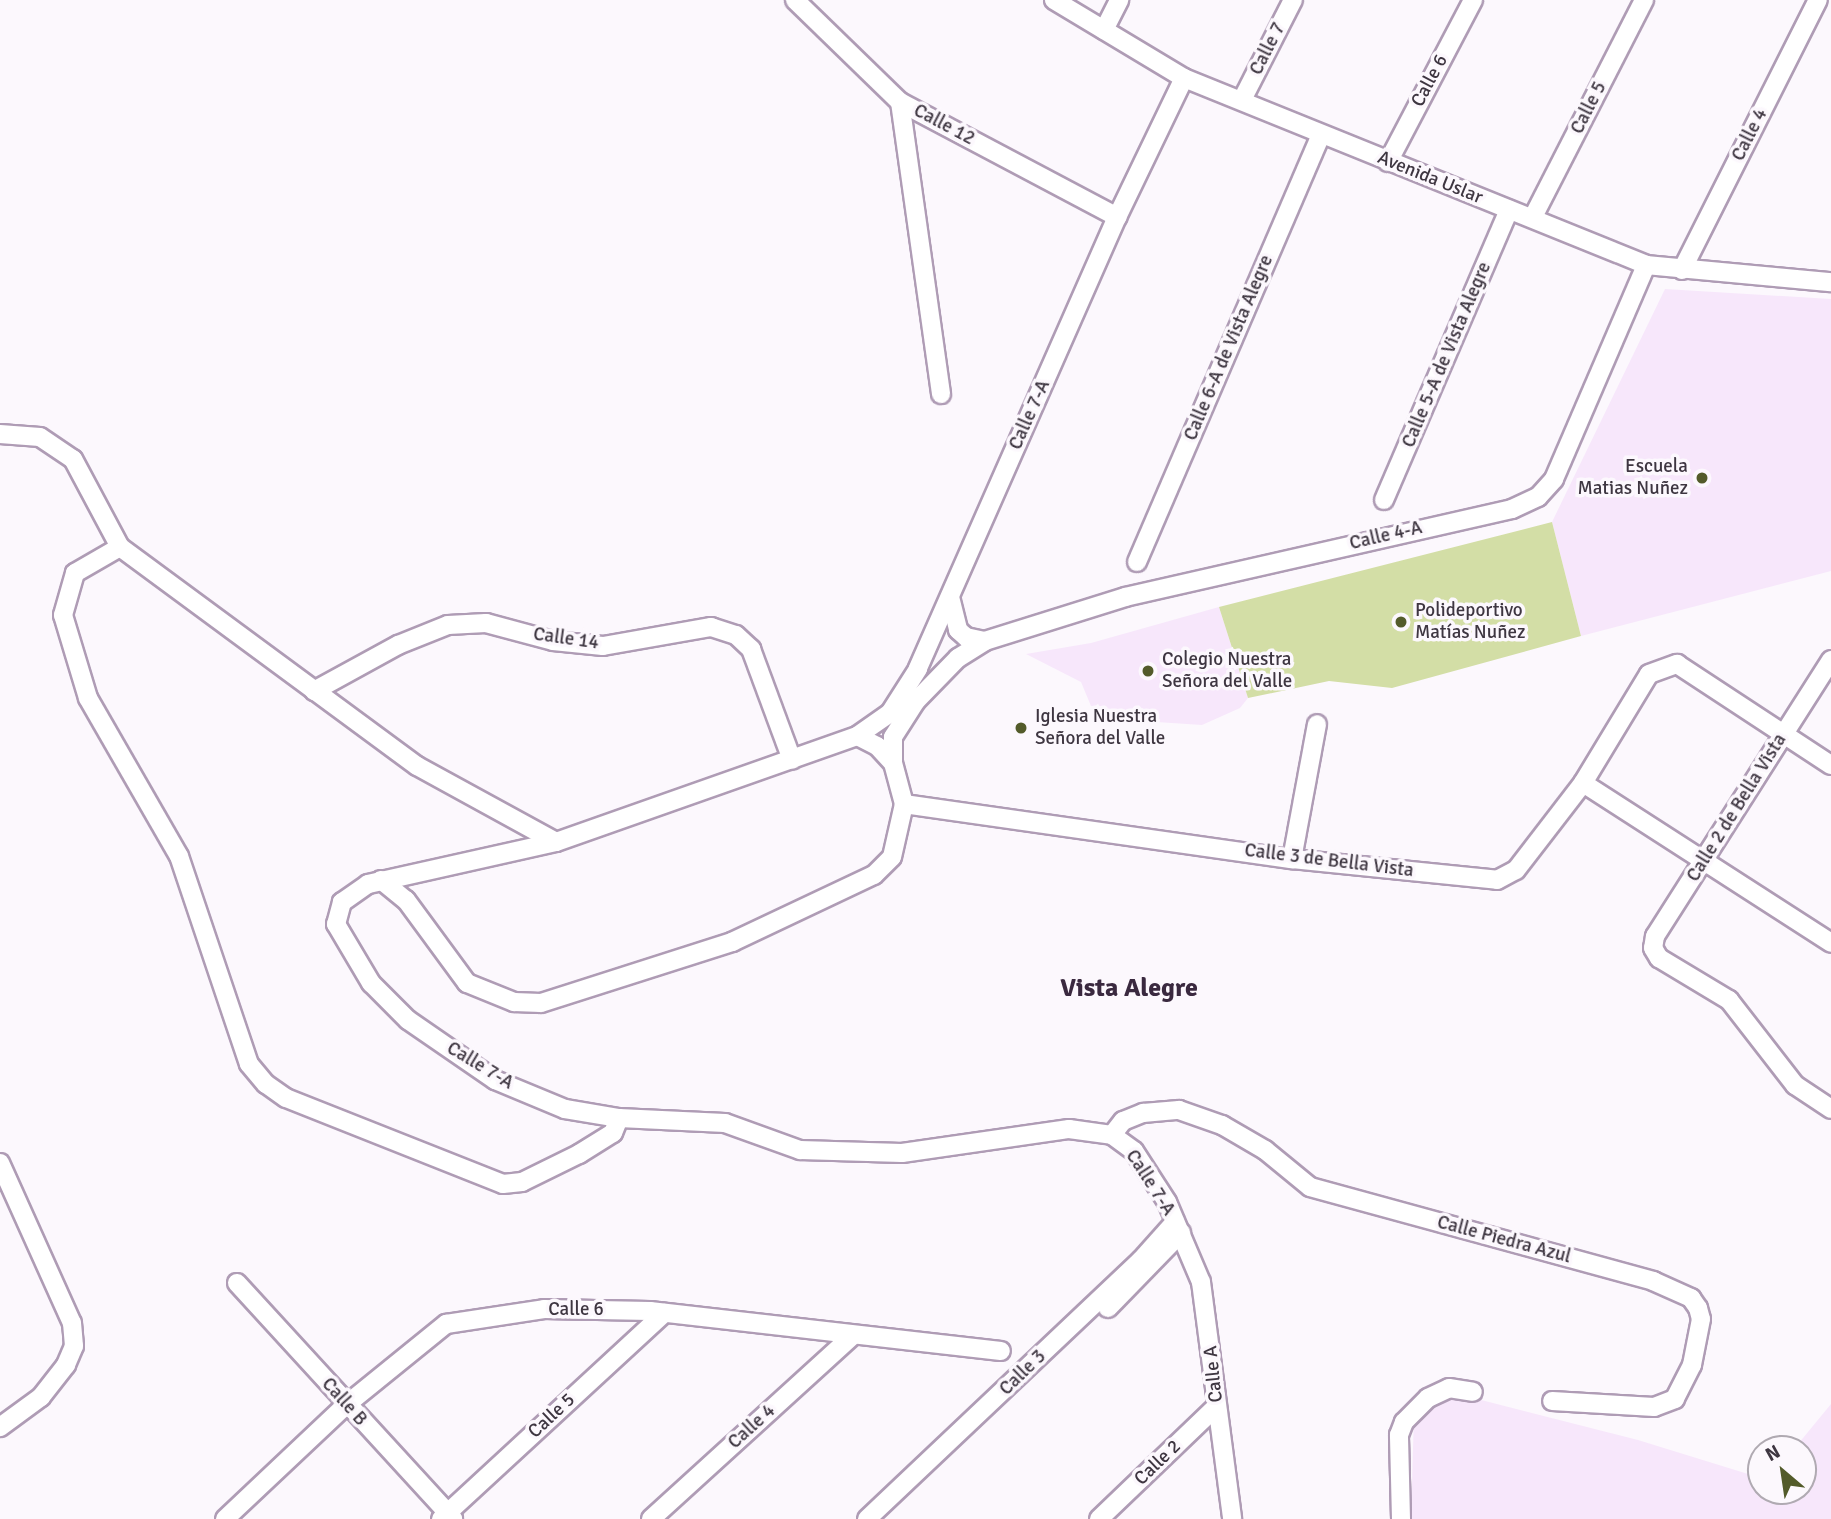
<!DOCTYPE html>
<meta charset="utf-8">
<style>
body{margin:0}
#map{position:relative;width:1831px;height:1519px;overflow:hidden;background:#fcf8fd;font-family:Signika,sans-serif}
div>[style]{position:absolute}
.built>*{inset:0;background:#f7e7fb}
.green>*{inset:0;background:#d3dea6}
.roads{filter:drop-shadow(2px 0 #af9cb5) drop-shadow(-2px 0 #af9cb5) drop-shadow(0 2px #af9cb5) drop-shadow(0 -2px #af9cb5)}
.minor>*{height:18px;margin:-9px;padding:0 9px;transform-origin:9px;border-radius:9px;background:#fff}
.dots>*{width:19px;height:19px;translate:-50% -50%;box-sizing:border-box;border:4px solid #fcf8fd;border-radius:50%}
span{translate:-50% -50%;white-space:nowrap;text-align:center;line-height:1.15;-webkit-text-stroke:7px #fcf8fd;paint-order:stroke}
.street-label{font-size:19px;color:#3e3641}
.poi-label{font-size:19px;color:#3e3641}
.right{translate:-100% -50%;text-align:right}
.left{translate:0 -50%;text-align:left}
.district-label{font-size:26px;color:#3a293f;font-weight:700}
.north{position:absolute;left:1747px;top:1435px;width:70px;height:70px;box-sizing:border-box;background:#fcf8fd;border:2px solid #b0aab2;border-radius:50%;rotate:331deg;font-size:19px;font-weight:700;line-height:28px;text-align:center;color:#3e3641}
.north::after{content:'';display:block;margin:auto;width:24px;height:32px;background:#535b2a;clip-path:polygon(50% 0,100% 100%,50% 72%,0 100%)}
</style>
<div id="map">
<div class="built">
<div style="clip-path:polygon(1665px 289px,1831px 299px,1831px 571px,1581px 636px,1552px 522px)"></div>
<div style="clip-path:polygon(1219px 607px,1248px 698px,1240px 708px,1202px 725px,1096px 718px,1081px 682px,1026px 654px,1091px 643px)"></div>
<div style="clip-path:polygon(1454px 1393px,1638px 1440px,1761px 1478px,1761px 1491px,1803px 1491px,1803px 1449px,1794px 1449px,1831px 1404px,1831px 1519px,1411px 1519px,1414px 1414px)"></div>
</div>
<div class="green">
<div style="clip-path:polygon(1552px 522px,1581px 636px,1392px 688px,1329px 681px,1248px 698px,1219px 607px)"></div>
</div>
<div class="roads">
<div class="minor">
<div style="left:795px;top:0;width:146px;rotate:44.2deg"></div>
<div style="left:900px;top:102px;width:246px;rotate:27.9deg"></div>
<div style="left:1054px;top:0;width:152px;rotate:31deg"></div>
<div style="left:1184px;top:78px;width:498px;rotate:22deg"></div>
<div style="left:1646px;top:265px;width:186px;rotate:5.3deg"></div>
<div style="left:1104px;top:30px;width:34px;rotate:-63deg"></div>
<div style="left:1184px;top:78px;width:154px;rotate:115.7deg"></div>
<div style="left:1117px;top:217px;width:494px;rotate:113.8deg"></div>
<div style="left:918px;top:669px;width:52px;rotate:122.5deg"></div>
<div style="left:890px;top:713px;width:40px;rotate:145.1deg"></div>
<div style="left:857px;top:736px;width:319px;rotate:160.6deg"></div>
<div style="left:556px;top:842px;width:193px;rotate:167.4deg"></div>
<div style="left:368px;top:884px;width:32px;rotate:145deg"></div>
<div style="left:342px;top:902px;width:23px;rotate:105deg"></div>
<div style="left:336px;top:924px;width:69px;rotate:59.3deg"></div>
<div style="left:371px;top:983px;width:52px;rotate:45deg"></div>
<div style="left:408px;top:1020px;width:106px;rotate:34.6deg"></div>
<div style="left:495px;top:1080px;width:76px;rotate:22.5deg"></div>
<div style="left:565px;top:1109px;width:55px;rotate:9.5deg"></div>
<div style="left:619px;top:1118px;width:106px;rotate:2.7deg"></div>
<div style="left:725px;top:1123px;width:80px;rotate:19.8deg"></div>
<div style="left:800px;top:1150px;width:102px;rotate:1.7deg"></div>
<div style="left:902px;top:1153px;width:169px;rotate:-8.2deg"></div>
<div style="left:1069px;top:1129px;width:43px;rotate:7.9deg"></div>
<div style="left:1112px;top:1135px;width:27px;rotate:36deg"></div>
<div style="left:1134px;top:1151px;width:61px;rotate:57.1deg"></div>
<div style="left:1167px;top:1202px;width:87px;rotate:67deg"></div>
<div style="left:1201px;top:1282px;width:239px;rotate:82.5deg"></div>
<div style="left:1243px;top:98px;width:110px;rotate:-63deg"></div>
<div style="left:900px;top:102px;width:295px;rotate:82deg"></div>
<div style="left:1388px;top:162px;width:183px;rotate:-62.3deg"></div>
<div style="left:1533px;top:217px;width:244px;rotate:-62.9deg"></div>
<div style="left:1682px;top:270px;width:302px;rotate:-63.3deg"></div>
<div style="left:0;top:434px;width:40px;rotate:4.3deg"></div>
<div style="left:40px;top:437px;width:40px;rotate:34deg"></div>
<div style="left:73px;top:459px;width:100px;rotate:61.9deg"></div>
<div style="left:1384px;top:500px;width:316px;rotate:-66.7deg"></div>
<div style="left:1137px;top:562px;width:465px;rotate:-66.7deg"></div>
<div style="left:950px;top:597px;width:34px;rotate:76deg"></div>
<div style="left:958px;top:630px;width:11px;rotate:41deg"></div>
<div style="left:966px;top:637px;width:19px;rotate:12deg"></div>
<div style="left:1831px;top:660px;width:327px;rotate:122.5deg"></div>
<div style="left:1655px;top:936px;width:12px;rotate:99deg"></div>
<div style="left:1653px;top:948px;width:12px;rotate:59deg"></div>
<div style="left:1659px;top:958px;width:82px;rotate:31deg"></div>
<div style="left:1729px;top:1000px;width:108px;rotate:52.2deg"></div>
<div style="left:1795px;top:1085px;width:43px;rotate:33.7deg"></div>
<div style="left:314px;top:691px;width:96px;rotate:-28.7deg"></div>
<div style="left:398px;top:645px;width:54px;rotate:-21.8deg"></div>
<div style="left:448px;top:625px;width:38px;rotate:-3deg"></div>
<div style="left:486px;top:623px;width:69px;rotate:15deg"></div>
<div style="left:553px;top:641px;width:50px;rotate:5.7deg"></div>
<div style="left:603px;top:646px;width:110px;rotate:-10deg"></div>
<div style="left:711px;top:627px;width:26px;rotate:18deg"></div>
<div style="left:736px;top:635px;width:21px;rotate:43deg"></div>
<div style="left:751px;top:649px;width:118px;rotate:69.7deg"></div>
<div style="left:893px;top:763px;width:26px;rotate:-90deg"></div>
<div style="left:893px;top:737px;width:43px;rotate:-57.4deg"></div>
<div style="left:916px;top:701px;width:60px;rotate:-45.7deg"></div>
<div style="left:958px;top:658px;width:32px;rotate:-32deg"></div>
<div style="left:985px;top:641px;width:147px;rotate:-17.4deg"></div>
<div style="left:1125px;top:597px;width:397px;rotate:-12.8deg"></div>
<div style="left:1512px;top:509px;width:29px;rotate:-25deg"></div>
<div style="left:1538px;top:497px;width:24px;rotate:-48deg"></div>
<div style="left:1554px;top:479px;width:233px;rotate:-66.7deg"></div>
<div style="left:1583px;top:783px;width:295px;rotate:32.8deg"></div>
<div style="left:904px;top:804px;width:392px;rotate:8.1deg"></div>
<div style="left:1292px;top:859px;width:206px;rotate:5.8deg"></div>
<div style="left:1497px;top:880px;width:21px;rotate:-28deg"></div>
<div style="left:1516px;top:870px;width:110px;rotate:-52.4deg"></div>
<div style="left:1583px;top:783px;width:127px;rotate:-58.8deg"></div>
<div style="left:1649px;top:674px;width:30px;rotate:-20deg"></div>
<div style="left:1677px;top:664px;width:184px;rotate:33.3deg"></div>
<div style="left:556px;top:842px;width:158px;rotate:-151.3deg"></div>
<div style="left:417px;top:766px;width:369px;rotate:-143.6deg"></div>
<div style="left:120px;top:547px;width:52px;rotate:150deg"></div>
<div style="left:75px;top:573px;width:44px;rotate:105.9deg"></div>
<div style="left:63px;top:615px;width:87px;rotate:73.2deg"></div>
<div style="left:88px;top:698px;width:182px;rotate:60.1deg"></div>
<div style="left:179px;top:856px;width:219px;rotate:71.4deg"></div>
<div style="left:249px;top:1064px;width:26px;rotate:50deg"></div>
<div style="left:266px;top:1084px;width:24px;rotate:35deg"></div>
<div style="left:286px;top:1098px;width:233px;rotate:21.6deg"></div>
<div style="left:503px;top:1184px;width:19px;rotate:-6deg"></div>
<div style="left:522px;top:1182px;width:64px;rotate:-26.2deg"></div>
<div style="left:579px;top:1154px;width:40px;rotate:-32deg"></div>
<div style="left:613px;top:1133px;width:16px;rotate:-68deg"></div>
<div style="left:1292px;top:859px;width:137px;rotate:-79.5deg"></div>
<div style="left:381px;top:880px;width:32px;rotate:39deg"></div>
<div style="left:406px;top:900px;width:103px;rotate:53.7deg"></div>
<div style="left:467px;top:983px;width:51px;rotate:22deg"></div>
<div style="left:514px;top:1002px;width:27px;rotate:2deg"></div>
<div style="left:541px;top:1003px;width:201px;rotate:-17.7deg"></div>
<div style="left:732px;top:942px;width:157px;rotate:-25.3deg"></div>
<div style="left:874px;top:875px;width:25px;rotate:-45deg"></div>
<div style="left:892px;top:857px;width:54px;rotate:-77.2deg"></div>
<div style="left:904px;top:804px;width:42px;rotate:-105deg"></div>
<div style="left:893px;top:763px;width:23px;rotate:-133deg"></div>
<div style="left:877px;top:746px;width:22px;rotate:-153deg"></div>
<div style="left:1112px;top:1135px;width:18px;rotate:-52deg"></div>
<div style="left:1123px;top:1121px;width:22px;rotate:-22deg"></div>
<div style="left:1143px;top:1113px;width:36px;rotate:-5deg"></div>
<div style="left:1179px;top:1110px;width:46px;rotate:19.2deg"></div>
<div style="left:1222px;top:1125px;width:50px;rotate:30.2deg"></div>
<div style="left:1265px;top:1150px;width:58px;rotate:39.4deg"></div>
<div style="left:1310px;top:1187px;width:356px;rotate:15.3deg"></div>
<div style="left:1653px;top:1281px;width:42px;rotate:24.1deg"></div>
<div style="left:1691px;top:1298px;width:12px;rotate:55deg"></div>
<div style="left:1698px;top:1308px;width:11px;rotate:75deg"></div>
<div style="left:1701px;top:1319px;width:47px;rotate:101.1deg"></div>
<div style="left:1692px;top:1365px;width:38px;rotate:117deg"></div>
<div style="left:1675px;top:1399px;width:22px;rotate:159deg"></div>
<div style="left:1654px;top:1407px;width:102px;rotate:-176.6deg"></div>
<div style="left:0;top:1163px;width:175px;rotate:65.8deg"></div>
<div style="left:72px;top:1323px;width:23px;rotate:85deg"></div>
<div style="left:74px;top:1346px;width:21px;rotate:113deg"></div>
<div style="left:66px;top:1365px;width:41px;rotate:128deg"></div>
<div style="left:41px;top:1397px;width:51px;rotate:143.8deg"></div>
<div style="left:237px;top:1283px;width:320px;rotate:47.5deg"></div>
<div style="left:1108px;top:1308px;width:105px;rotate:-45.8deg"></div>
<div style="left:225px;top:1519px;width:166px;rotate:-43.3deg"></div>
<div style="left:346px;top:1405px;width:129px;rotate:-39deg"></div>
<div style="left:446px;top:1324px;width:99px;rotate:-8.7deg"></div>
<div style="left:544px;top:1309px;width:106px;rotate:1.1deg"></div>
<div style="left:650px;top:1311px;width:353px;rotate:6.5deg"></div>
<div style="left:441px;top:1519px;width:304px;rotate:-42.7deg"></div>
<div style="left:651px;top:1519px;width:273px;rotate:-42.3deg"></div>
<div style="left:867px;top:1519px;width:377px;rotate:-43.4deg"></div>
<div style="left:1141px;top:1260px;width:51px;rotate:-48.2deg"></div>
<div style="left:1099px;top:1519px;width:163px;rotate:-43.8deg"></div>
<div style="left:1401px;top:1519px;width:84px;rotate:-91.4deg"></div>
<div style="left:1399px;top:1435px;width:14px;rotate:-69deg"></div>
<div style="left:1404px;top:1422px;width:34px;rotate:-45deg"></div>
<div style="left:1428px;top:1398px;width:23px;rotate:-25deg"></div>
<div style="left:1449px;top:1388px;width:24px;rotate:9deg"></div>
</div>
</div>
<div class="dots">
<div style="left:1702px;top:478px;background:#535b2a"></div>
<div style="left:1401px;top:622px;background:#535b2a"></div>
<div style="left:1148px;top:671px;background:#535b2a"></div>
<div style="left:1021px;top:728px;background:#535b2a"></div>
</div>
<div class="street-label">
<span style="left:1268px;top:49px;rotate:-63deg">Calle 7</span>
<span style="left:1430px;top:81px;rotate:-62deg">Calle 6</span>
<span style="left:1589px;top:108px;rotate:-63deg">Calle 5</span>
<span style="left:944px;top:125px;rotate:28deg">Calle 12</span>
<span style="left:1750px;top:135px;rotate:-63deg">Calle 4</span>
<span style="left:1430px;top:178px;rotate:22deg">Avenida Uslar</span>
<span style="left:1229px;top:348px;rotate:-67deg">Calle 6-A de Vista Alegre</span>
<span style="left:1447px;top:355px;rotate:-67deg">Calle 5-A de Vista Alegre</span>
<span style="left:1030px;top:415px;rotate:-66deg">Calle 7-A</span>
<span style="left:1386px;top:536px;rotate:-13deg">Calle 4-A</span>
<span style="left:566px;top:639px;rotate:8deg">Calle 14</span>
<span style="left:1737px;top:808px;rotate:-58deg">Calle 2 de Bella Vista</span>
<span style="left:1329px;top:861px;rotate:7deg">Calle 3 de Bella Vista</span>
<span style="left:480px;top:1066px;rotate:31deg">Calle 7-A</span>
<span style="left:1150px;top:1183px;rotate:57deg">Calle 7-A</span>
<span style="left:1504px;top:1240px;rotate:15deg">Calle Piedra Azul</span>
<span style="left:576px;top:1310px">Calle 6</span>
<span style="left:1023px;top:1373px;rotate:-44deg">Calle 3</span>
<span style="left:1214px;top:1374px;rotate:-96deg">Calle A</span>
<span style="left:344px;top:1402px;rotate:48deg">Calle B</span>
<span style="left:552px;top:1416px;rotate:-43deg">Calle 5</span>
<span style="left:752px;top:1427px;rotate:-42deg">Calle 4</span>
<span style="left:1158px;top:1463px;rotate:-44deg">Calle 2</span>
</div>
<div class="poi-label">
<span class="right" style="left:1688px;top:478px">Escuela<br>Matias Nuñez</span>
<span class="left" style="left:1415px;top:622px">Polideportivo<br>Matías Nuñez</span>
<span class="left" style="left:1162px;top:671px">Colegio Nuestra<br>Señora del Valle</span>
<span class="left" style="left:1035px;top:728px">Iglesia Nuestra<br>Señora del Valle</span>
</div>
<div class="district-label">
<span style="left:1129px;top:989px">Vista Alegre</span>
</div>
<div class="north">N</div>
</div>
